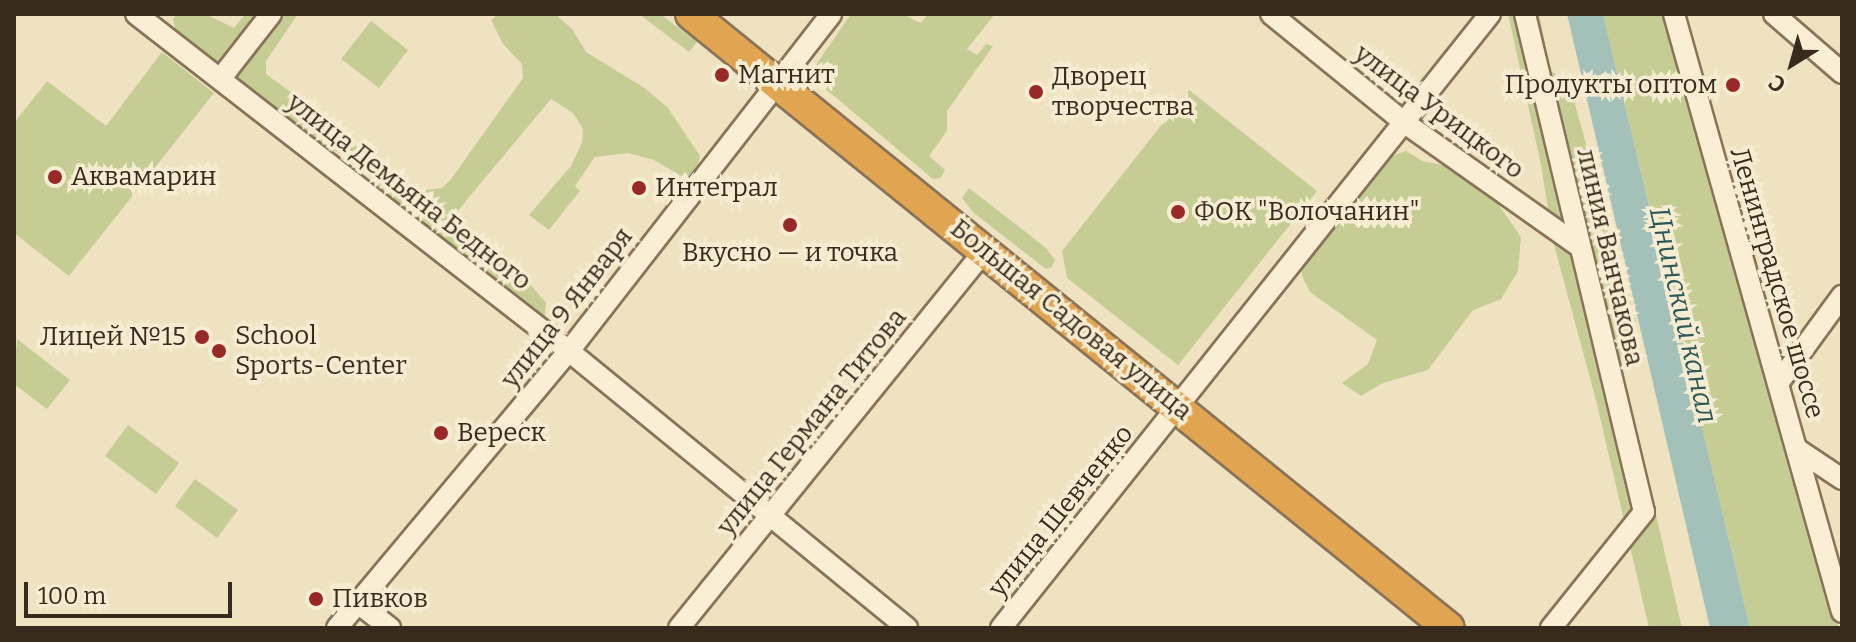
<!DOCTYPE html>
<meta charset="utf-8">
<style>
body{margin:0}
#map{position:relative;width:1856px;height:642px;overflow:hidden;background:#efe2c1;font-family:Bitter,serif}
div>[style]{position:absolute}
.green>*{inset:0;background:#c5cd95}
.water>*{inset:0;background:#a4c1b9}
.roads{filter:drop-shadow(2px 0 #897358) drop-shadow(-2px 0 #897358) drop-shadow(0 2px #897358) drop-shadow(0 -2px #897358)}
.minor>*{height:20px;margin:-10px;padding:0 10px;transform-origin:10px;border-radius:10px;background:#faefd5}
.highway>*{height:30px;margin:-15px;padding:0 15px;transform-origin:15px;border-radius:15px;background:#e1a450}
.dots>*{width:22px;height:22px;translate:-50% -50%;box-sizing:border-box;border:4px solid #f6ecd1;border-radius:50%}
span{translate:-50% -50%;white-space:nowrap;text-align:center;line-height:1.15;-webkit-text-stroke:7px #f6ecd1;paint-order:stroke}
.poi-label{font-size:26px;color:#382b1d}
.left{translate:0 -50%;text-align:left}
.right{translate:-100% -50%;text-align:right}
.street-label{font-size:26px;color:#382b1d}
.water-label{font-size:28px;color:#2c5857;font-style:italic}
.frame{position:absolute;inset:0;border:16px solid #382b1d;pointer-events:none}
.north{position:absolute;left:1752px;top:24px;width:80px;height:80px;-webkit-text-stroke:6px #f6ecd1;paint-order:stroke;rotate:217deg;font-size:22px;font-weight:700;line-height:32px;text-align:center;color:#382b1d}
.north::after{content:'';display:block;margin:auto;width:28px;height:36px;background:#382b1d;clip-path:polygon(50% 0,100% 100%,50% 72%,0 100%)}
.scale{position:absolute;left:24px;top:582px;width:208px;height:36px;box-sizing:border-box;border:4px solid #382b1d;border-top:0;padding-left:10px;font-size:24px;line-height:28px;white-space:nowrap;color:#382b1d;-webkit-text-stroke:6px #f6ecd1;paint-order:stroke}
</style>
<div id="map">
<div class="green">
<div style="clip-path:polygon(177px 14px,205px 14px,234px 28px,245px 14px,298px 14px,266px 61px,266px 74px,351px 136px,357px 149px,344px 155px,330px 149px,208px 59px,176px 33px,173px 19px)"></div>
<div style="clip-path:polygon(498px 14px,555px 14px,572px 29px,586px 52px,646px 89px,668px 108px,700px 156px,697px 170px,688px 180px,654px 160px,628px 153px,595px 157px,575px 186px,580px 191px,549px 230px,529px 215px,571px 166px,582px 143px,583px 129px,573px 113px,551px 99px,455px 214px,456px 228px,524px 277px,546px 303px,545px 316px,532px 317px,373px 186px,370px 173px,383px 167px,416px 191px,442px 188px,452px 178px,523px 78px,522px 64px,503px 44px,491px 20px)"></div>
<div style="clip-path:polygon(639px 14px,660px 14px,697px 42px,689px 52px)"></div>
<div style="clip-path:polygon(851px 14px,902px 14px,921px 23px,928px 14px,995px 14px,967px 49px,977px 55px,986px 44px,993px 46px,947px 111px,947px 131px,929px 156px,945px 170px,941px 178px,933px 179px,809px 75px)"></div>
<div style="clip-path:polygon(1508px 14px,1539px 14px,1551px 71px,1569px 83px,1636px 321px,1620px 344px,1622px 367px,1682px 628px,1649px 628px,1597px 404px,1553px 241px,1541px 165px)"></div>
<div style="clip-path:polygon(1603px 14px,1666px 14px,1839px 628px,1750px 628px)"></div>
<div style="clip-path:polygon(371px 21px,408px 50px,379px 88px,341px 59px)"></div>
<div style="clip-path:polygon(162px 52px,214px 93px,69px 276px,14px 233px,14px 123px,47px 81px,106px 126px)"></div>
<div style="clip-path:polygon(1189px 90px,1317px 191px,1178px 365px,1067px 278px,1062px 251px)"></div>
<div style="clip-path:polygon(1406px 151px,1422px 161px,1453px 167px,1491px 194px,1521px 237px,1518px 271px,1501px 299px,1473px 310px,1428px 370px,1383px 383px,1361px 396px,1342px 383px,1368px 364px,1377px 340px,1310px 292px,1302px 276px,1301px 261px,1380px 160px)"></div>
<div style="clip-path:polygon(969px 188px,1046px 248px,1055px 260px,1052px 267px,1046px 269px,974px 213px,962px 198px)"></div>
<div style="clip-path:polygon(17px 339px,70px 380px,47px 409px,14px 384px)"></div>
<div style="clip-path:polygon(128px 425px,179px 463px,156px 494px,105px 456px)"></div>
<div style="clip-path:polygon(195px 479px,238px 510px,217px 538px,175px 506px)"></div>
</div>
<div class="water">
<div style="clip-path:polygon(1567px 14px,1603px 14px,1750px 628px,1710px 628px)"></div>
</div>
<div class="roads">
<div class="minor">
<div style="left:136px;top:14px;width:549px;rotate:37.89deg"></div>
<div style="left:569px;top:351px;width:437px;rotate:39.3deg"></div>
<div style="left:1271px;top:14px;width:173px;rotate:39.1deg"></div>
<div style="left:1405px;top:123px;width:214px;rotate:35.3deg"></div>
<div style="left:1525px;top:14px;width:512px;rotate:76.56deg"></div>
<div style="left:1644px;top:512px;width:149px;rotate:128.7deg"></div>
<div style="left:1674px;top:14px;width:621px;rotate:74.31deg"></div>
<div style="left:1774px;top:14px;width:90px;rotate:40.9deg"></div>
<div style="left:221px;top:78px;width:81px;rotate:-52deg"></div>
<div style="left:1779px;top:382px;width:107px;rotate:-53.8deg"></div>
<div style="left:1797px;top:449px;width:54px;rotate:33.7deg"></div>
<div style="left:358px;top:603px;width:41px;rotate:38deg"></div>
<div style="left:337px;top:628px;width:361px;rotate:-50.1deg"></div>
<div style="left:569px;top:351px;width:427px;rotate:-52.1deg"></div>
<div style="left:679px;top:628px;width:486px;rotate:-51deg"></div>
<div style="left:1001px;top:628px;width:785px;rotate:-51.47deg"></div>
</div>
<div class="highway">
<div style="left:691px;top:14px;width:975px;rotate:39.01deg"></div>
</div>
</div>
<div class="dots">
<div style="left:722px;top:75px;background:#992927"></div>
<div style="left:1733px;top:85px;background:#992927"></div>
<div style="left:1036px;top:92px;background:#992927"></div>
<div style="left:55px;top:177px;background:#992927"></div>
<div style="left:639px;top:188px;background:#992927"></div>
<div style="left:1178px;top:212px;background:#992927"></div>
<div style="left:790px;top:225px;background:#992927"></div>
<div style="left:202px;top:337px;background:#992927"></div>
<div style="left:219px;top:351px;background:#992927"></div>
<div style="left:441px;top:433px;background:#992927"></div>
<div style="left:316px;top:599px;background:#992927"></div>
</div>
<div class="poi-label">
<span class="left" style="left:738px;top:75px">Магнит</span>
<span class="left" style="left:1052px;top:92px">Дворец<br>творчества</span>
<span class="right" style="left:1717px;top:85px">Продукты оптом</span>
<span class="left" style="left:71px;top:177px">Аквамарин</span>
<span class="left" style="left:655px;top:188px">Интеграл</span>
<span class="left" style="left:1194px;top:212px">ФОК "Волочанин"</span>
<span style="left:790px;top:253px">Вкусно — и точка</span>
<span class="left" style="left:235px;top:351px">School<br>Sports-Center</span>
<span class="right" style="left:186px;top:337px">Лицей №15</span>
<span class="left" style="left:457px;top:433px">Вереск</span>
<span class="left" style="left:332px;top:599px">Пивков</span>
</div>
<div class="street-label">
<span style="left:1439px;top:112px;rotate:37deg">улица Урицкого</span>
<span style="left:409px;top:192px;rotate:38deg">улица Демьяна Бедного</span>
<span style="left:1610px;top:257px;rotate:77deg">линия Ванчакова</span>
<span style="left:1777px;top:283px;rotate:74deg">Ленинградское шоссе</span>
<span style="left:567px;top:308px;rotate:-52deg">улица 9 Января</span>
<span style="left:1071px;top:320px;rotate:39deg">Большая Садовая улица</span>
<span style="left:812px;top:422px;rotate:-51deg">улица Германа Титова</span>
<span style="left:1061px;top:511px;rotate:-51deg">улица Шевченко</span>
</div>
<div class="water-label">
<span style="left:1683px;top:315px;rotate:77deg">Цнинский канал</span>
</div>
<div class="frame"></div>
<div class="north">С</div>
<div class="scale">100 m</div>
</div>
